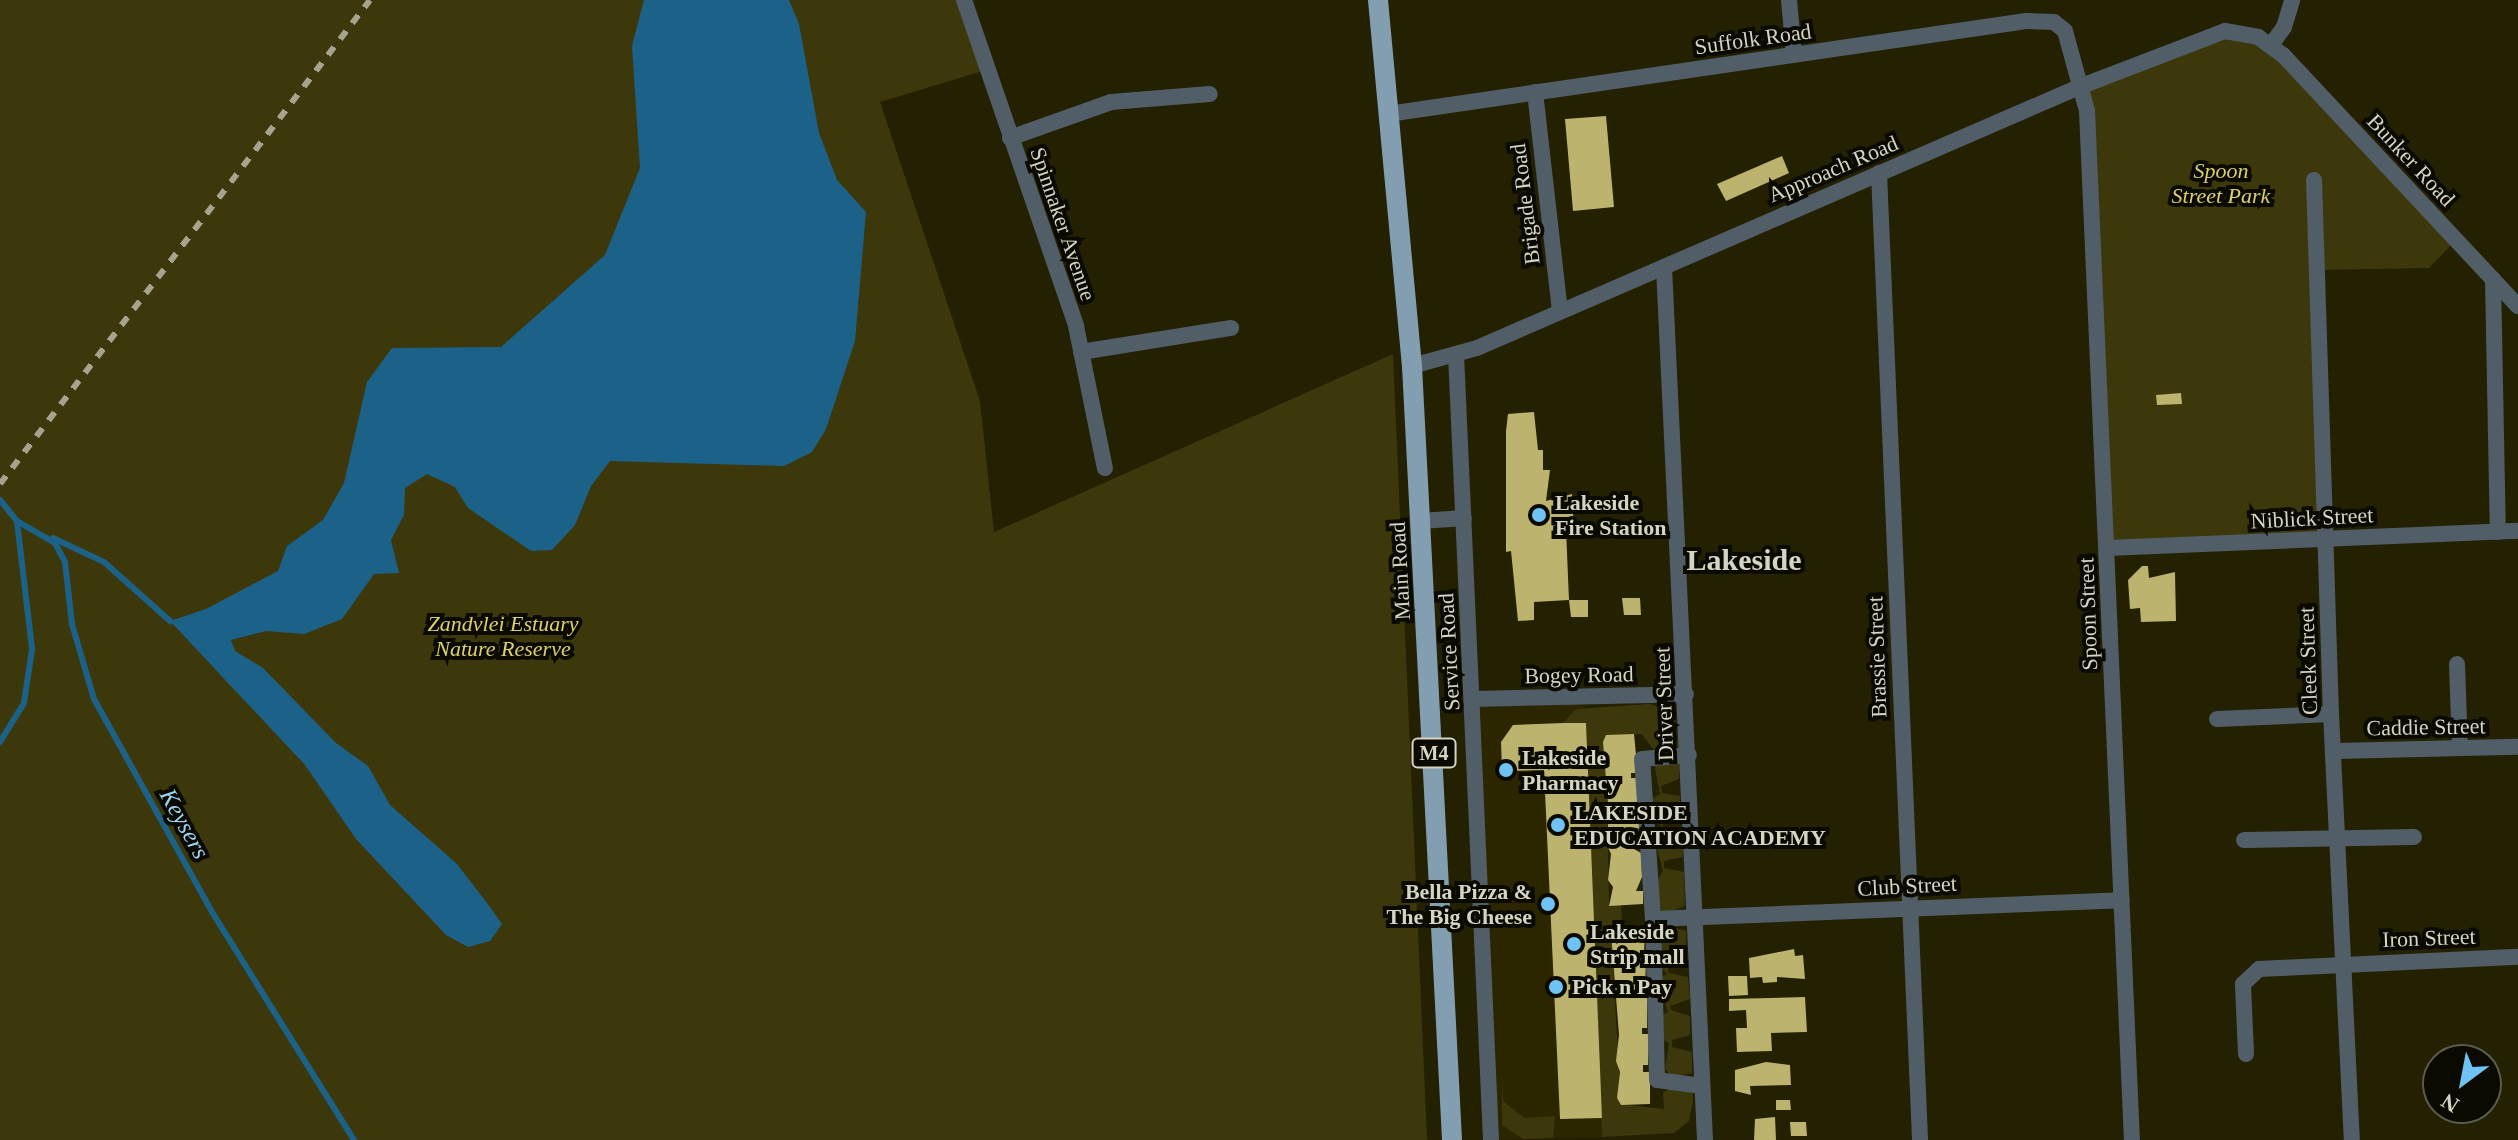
<!DOCTYPE html>
<style>
body{margin:0}
#map{position:relative;width:2518px;height:1140px;overflow:hidden;background:#242002;font-family:Georgia,serif}
div>[style]{position:absolute}
.built>*{inset:0;background:#2b2600}
.green>*{inset:0;background:#3d380c}
.water>*{inset:0;background:#1c6288}
.stream>*{height:6px;margin:-3px;padding:0 3px;transform-origin:3px;border-radius:3px;background:#1c6288}
.building>*{inset:0;background:#bbb36e}
.minor>*{height:16px;margin:-8px;padding:0 8px;transform-origin:8px;border-radius:8px;background:#515e67}
.primary>*{height:20px;margin:-10px;padding:0 10px;transform-origin:10px;border-radius:10px;background:#829eb0}
.rail>*{height:6px;margin-top:-3px;transform-origin:0;background:repeating-linear-gradient(90deg,#a6a38e 0 10px,transparent 0 20px)}
.dots>*{width:22px;height:22px;translate:-50% -50%;box-sizing:border-box;border:4px solid #0b0a01;border-radius:50%}
span{translate:-50% -50%;white-space:nowrap;text-align:center;line-height:1.15;-webkit-text-stroke:8px #0b0a01;paint-order:stroke}
.shield-label span{padding:2px 6px;background:#0b0a01;border:2px solid;border-radius:6px;-webkit-text-stroke-width:0}
.shield-label{font-size:20px;color:#d6d4c3;font-weight:700}
.street-label{font-size:22px;color:#d6d4c3}
.park-label{font-size:22px;color:#dcd06e;font-style:italic}
.poi-label{font-size:22px;color:#d6d4c3;font-weight:700}
.left{translate:0 -50%;text-align:left}
.right{translate:-100% -50%;text-align:right}
.water-label{font-size:24px;color:#9fd3f5;font-style:italic}
.district-label{font-size:30px;color:#d6d4c3;font-weight:700}
.north{position:absolute;left:2422px;top:1044px;width:80px;height:80px;box-sizing:border-box;background:#0b0a01;border:2px solid #5c5b4f;border-radius:50%;rotate:212deg;font-size:22px;font-weight:700;line-height:32px;text-align:center;color:#d6d4c3}
.north::after{content:'';display:block;margin:auto;width:28px;height:36px;background:#6fc2f4;clip-path:polygon(50% 0,100% 100%,50% 72%,0 100%)}
</style>
<div id="map">
<div class="built">
<div style="clip-path:polygon(1584px 698px,1602px 1137px,1491px 1140px,1473px 699px)"></div>
</div>
<div class="green">
<div style="clip-path:polygon(0 0,964px 0,986px 70px,880px 102px,980px 401px,994px 532px,1393px 354px,1427px 1140px,0 1140px)"></div>
<div style="clip-path:polygon(2258px 37px,2456px 240px,2429px 268px,2317px 270px,2326px 539px,2107px 548px,2079px 87px,2188px 41px)"></div>
<div style="clip-path:polygon(1650px 704px,1667px 710px,1676px 721px,1678px 747px,1653px 749px,1642px 734px,1606px 736px,1609px 905px,1621px 905px,1623px 933px,1611px 934px,1621px 1104px,1664px 1109px,1663px 1093px,1670px 1088px,1693px 1090px,1693px 1102px,1689px 1121px,1674px 1133px,1602px 1137px,1586px 723px,1563px 723px,1576px 709px)"></div>
<div style="clip-path:polygon(1679px 758px,1679px 779px,1661px 786px,1662px 793px,1680px 796px,1681px 816px,1662px 821px,1663px 829px,1682px 834px,1683px 857px,1664px 861px,1664px 868px,1684px 872px,1685px 906px,1666px 913px,1660px 909px,1654px 886px,1663px 871px,1653px 835px,1662px 831px,1661px 825px,1652px 822px,1650px 800px,1660px 794px,1654px 763px)"></div>
<div style="clip-path:polygon(1666px 925px,1686px 931px,1687px 960px,1668px 967px,1669px 973px,1688px 977px,1690px 999px,1670px 1006px,1671px 1010px,1690px 1016px,1690px 1035px,1672px 1040px,1672px 1047px,1692px 1052px,1692px 1073px,1673px 1077px,1665px 1069px,1669px 1043px,1663px 1040px,1661px 1016px,1668px 1012px,1658px 979px,1667px 974px,1660px 966px,1658px 931px)"></div>
<div style="clip-path:polygon(1502px 1073px,1503px 1101px,1524px 1118px,1555px 1116px,1553px 1138px,1523px 1139px,1502px 1125px)"></div>
</div>
<div class="water">
<div style="clip-path:polygon(644px 0,789px 0,799px 24px,819px 133px,837px 180px,866px 212px,855px 341px,826px 429px,812px 452px,784px 466px,610px 461px,591px 486px,575px 525px,552px 550px,531px 551px,468px 508px,455px 487px,427px 474px,405px 488px,404px 515px,391px 540px,399px 573px,374px 574px,342px 619px,304px 634px,266px 631px,231px 640px,235px 651px,263px 668px,336px 743px,368px 766px,390px 805px,457px 864px,487px 903px,502px 924px,490px 941px,468px 947px,446px 935px,356px 839px,305px 765px,170px 621px,206px 609px,278px 571px,287px 546px,323px 520px,344px 483px,367px 382px,392px 348px,501px 347px,605px 255px,640px 168px,632px 46px)"></div>
</div>
<div class="stream">
<div style="left:0;top:500px;width:27px;rotate:51deg"></div>
<div style="left:17px;top:521px;width:129px;rotate:83.3deg"></div>
<div style="left:32px;top:649px;width:55px;rotate:98.4deg"></div>
<div style="left:24px;top:703px;width:46px;rotate:121.6deg"></div>
<div style="left:17px;top:521px;width:44px;rotate:30.1deg"></div>
<div style="left:55px;top:543px;width:21px;rotate:62deg"></div>
<div style="left:65px;top:562px;width:62px;rotate:83.6deg"></div>
<div style="left:72px;top:624px;width:78px;rotate:73.7deg"></div>
<div style="left:94px;top:699px;width:244px;rotate:61deg"></div>
<div style="left:212px;top:912px;width:269px;rotate:58.1deg"></div>
<div style="left:53px;top:538px;width:56px;rotate:25.2deg"></div>
<div style="left:104px;top:562px;width:89px;rotate:41.8deg"></div>
</div>
<div class="building">
<div style="clip-path:polygon(1606px 116px,1614px 207px,1573px 211px,1565px 119px)"></div>
<div style="clip-path:polygon(1782px 156px,1789px 173px,1726px 201px,1717px 184px)"></div>
<div style="clip-path:polygon(2181px 393px,2182px 404px,2157px 405px,2156px 395px)"></div>
<div style="clip-path:polygon(1534px 412px,1538px 450px,1543px 450px,1543px 470px,1550px 470px,1546px 501px,1572px 494px,1574px 530px,1566px 529px,1569px 600px,1588px 600px,1588px 617px,1571px 617px,1569px 600px,1534px 602px,1534px 620px,1518px 621px,1511px 551px,1506px 552px,1506px 431px,1508px 414px)"></div>
<div style="clip-path:polygon(2142px 566px,2148px 566px,2149px 578px,2175px 572px,2176px 621px,2141px 622px,2140px 608px,2130px 609px,2128px 580px)"></div>
<div style="clip-path:polygon(1622px 598px,1640px 598px,1641px 615px,1624px 615px)"></div>
<div style="clip-path:polygon(1563px 723px,1586px 723px,1602px 1118px,1560px 1119px,1544px 770px,1502px 771px,1501px 742px,1513px 725px)"></div>
<div style="clip-path:polygon(1634px 734px,1637px 765px,1636px 773px,1631px 773px,1631px 778px,1638px 778px,1638px 811px,1632px 816px,1640px 817px,1640px 840px,1639px 849px,1634px 849px,1641px 853px,1642px 877px,1636px 891px,1643px 891px,1643px 904px,1609px 906px,1613px 887px,1608px 880px,1611px 854px,1606px 843px,1609px 817px,1603px 742px,1606px 735px)"></div>
<div style="clip-path:polygon(1611px 933px,1645px 933px,1644px 953px,1638px 953px,1646px 958px,1645px 990px,1640px 996px,1647px 996px,1647px 1028px,1642px 1028px,1642px 1034px,1649px 1034px,1648px 1065px,1643px 1065px,1643px 1072px,1650px 1072px,1650px 1104px,1621px 1105px,1617px 1098px,1620px 1072px,1616px 1061px,1619px 1035px)"></div>
<div style="clip-path:polygon(1794px 949px,1795px 956px,1803px 955px,1805px 979px,1777px 977px,1777px 982px,1763px 983px,1762px 977px,1750px 978px,1749px 958px)"></div>
<div style="clip-path:polygon(1728px 976px,1747px 976px,1748px 995px,1729px 996px)"></div>
<div style="clip-path:polygon(1805px 997px,1807px 1032px,1771px 1033px,1772px 1051px,1737px 1052px,1736px 1028px,1747px 1028px,1746px 1010px,1729px 1011px,1729px 999px)"></div>
<div style="clip-path:polygon(1766px 1062px,1790px 1065px,1791px 1085px,1750px 1086px,1751px 1095px,1735px 1091px,1735px 1070px)"></div>
<div style="clip-path:polygon(1776px 1100px,1790px 1100px,1791px 1110px,1776px 1110px)"></div>
<div style="clip-path:polygon(1775px 1117px,1776px 1140px,1754px 1140px,1755px 1119px)"></div>
<div style="clip-path:polygon(1790px 1122px,1806px 1122px,1807px 1136px,1791px 1136px)"></div>
</div>
<div class="minor">
<div style="left:964px;top:0;width:345px;rotate:71deg"></div>
<div style="left:1076px;top:326px;width:145px;rotate:78.5deg"></div>
<div style="left:1789px;top:0;width:55px;rotate:84.8deg"></div>
<div style="left:2271px;top:45px;width:22px;rotate:-54deg"></div>
<div style="left:2284px;top:27px;width:28px;rotate:-73deg"></div>
<div style="left:1535px;top:92px;width:221px;rotate:83.5deg"></div>
<div style="left:1388px;top:114px;width:645px;rotate:-8.29deg"></div>
<div style="left:2026px;top:21px;width:28px;rotate:2deg"></div>
<div style="left:2054px;top:22px;width:14px;rotate:39deg"></div>
<div style="left:2065px;top:31px;width:83px;rotate:74.6deg"></div>
<div style="left:2087px;top:111px;width:1030px;rotate:87.5deg"></div>
<div style="left:1010px;top:138px;width:107px;rotate:-19.6deg"></div>
<div style="left:1111px;top:102px;width:99px;rotate:-4.6deg"></div>
<div style="left:1879px;top:173px;width:968px;rotate:87.57deg"></div>
<div style="left:2314px;top:180px;width:534px;rotate:88.18deg"></div>
<div style="left:2331px;top:714px;width:427px;rotate:87.2deg"></div>
<div style="left:1664px;top:267px;width:874px;rotate:87.31deg"></div>
<div style="left:2493px;top:279px;width:253px;rotate:88.9deg"></div>
<div style="left:1081px;top:352px;width:152px;rotate:-9.1deg"></div>
<div style="left:1456px;top:354px;width:787px;rotate:87.45deg"></div>
<div style="left:1412px;top:366px;width:67px;rotate:-15.5deg"></div>
<div style="left:1477px;top:348px;width:656px;rotate:-23.44deg"></div>
<div style="left:2079px;top:87px;width:156px;rotate:-21deg"></div>
<div style="left:2225px;top:31px;width:34px;rotate:10deg"></div>
<div style="left:2258px;top:37px;width:31px;rotate:36deg"></div>
<div style="left:2283px;top:55px;width:344px;rotate:46.9deg"></div>
<div style="left:1421px;top:521px;width:43px;rotate:-4deg"></div>
<div style="left:2107px;top:548px;width:411px;rotate:-2.4deg"></div>
<div style="left:2457px;top:664px;width:84px;rotate:88deg"></div>
<div style="left:1473px;top:699px;width:213px;rotate:-1.3deg"></div>
<div style="left:2217px;top:719px;width:114px;rotate:-2.5deg"></div>
<div style="left:2335px;top:751px;width:183px;rotate:-1.3deg"></div>
<div style="left:2244px;top:840px;width:170px;rotate:-1deg"></div>
<div style="left:1653px;top:919px;width:160px;rotate:-93.9deg"></div>
<div style="left:1642px;top:759px;width:47px;rotate:-4.9deg"></div>
<div style="left:2246px;top:1054px;width:70px;rotate:-92.5deg"></div>
<div style="left:2243px;top:984px;width:22px;rotate:-43deg"></div>
<div style="left:2259px;top:969px;width:259px;rotate:-2.7deg"></div>
<div style="left:1702px;top:1086px;width:45px;rotate:-172.4deg"></div>
<div style="left:1657px;top:1080px;width:161px;rotate:-91.4deg"></div>
<div style="left:1653px;top:919px;width:469px;rotate:-2.3deg"></div>
</div>
<div class="primary">
<div style="left:1378px;top:0;width:368px;rotate:84.7deg"></div>
<div style="left:1412px;top:366px;width:775px;rotate:87.04deg"></div>
</div>
<div class="rail">
<div style="left:0;top:484px;width:609px;rotate:-52.6deg"></div>
</div>
<div class="dots">
<div style="left:1539px;top:515px;background:#6fc2f4"></div>
<div style="left:1506px;top:770px;background:#6fc2f4"></div>
<div style="left:1558px;top:825px;background:#6fc2f4"></div>
<div style="left:1548px;top:904px;background:#6fc2f4"></div>
<div style="left:1574px;top:944px;background:#6fc2f4"></div>
<div style="left:1556px;top:987px;background:#6fc2f4"></div>
</div>
<div class="shield-label">
<span style="left:1434px;top:753px">M4</span>
</div>
<div class="street-label">
<span style="left:1753px;top:39px;rotate:-8deg">Suffolk Road</span>
<span style="left:2411px;top:160px;rotate:47deg">Bunker Road</span>
<span style="left:1833px;top:169px;rotate:-23deg">Approach Road</span>
<span style="left:1525px;top:204px;rotate:-97deg">Brigade Road</span>
<span style="left:1063px;top:224px;rotate:71deg">Spinnaker Avenue</span>
<span style="left:2312px;top:518px;rotate:-3deg">Niblick Street</span>
<span style="left:1400px;top:571px;rotate:-93deg">Main Road</span>
<span style="left:2088px;top:614px;rotate:-92deg">Spoon Street</span>
<span style="left:1449px;top:652px;rotate:-93deg">Service Road</span>
<span style="left:1877px;top:657px;rotate:-92deg">Brassie Street</span>
<span style="left:2308px;top:661px;rotate:-92deg">Cleek Street</span>
<span style="left:1579px;top:675px;rotate:-1deg">Bogey Road</span>
<span style="left:1664px;top:704px;rotate:-92deg">Driver Street</span>
<span style="left:2426px;top:727px;rotate:-1deg">Caddie Street</span>
<span style="left:1907px;top:886px;rotate:-3deg">Club Street</span>
<span style="left:2429px;top:938px;rotate:-2deg">Iron Street</span>
</div>
<div class="park-label">
<span style="left:2221px;top:183px">Spoon<br>Street Park</span>
<span style="left:503px;top:636px">Zandvlei Estuary<br>Nature Reserve</span>
</div>
<div class="poi-label">
<span class="left" style="left:1555px;top:515px">Lakeside<br>Fire Station</span>
<span class="left" style="left:1522px;top:770px">Lakeside<br>Pharmacy</span>
<span class="left" style="left:1574px;top:825px">LAKESIDE<br>EDUCATION ACADEMY</span>
<span class="right" style="left:1532px;top:904px">Bella Pizza &amp;<br>The Big Cheese</span>
<span class="left" style="left:1590px;top:944px">Lakeside<br>Strip mall</span>
<span class="left" style="left:1572px;top:987px">Pick n Pay</span>
</div>
<div class="water-label">
<span style="left:184px;top:824px;rotate:61deg">Keysers</span>
</div>
<div class="district-label">
<span style="left:1744px;top:560px">Lakeside</span>
</div>
<div class="north">N</div>
</div>
